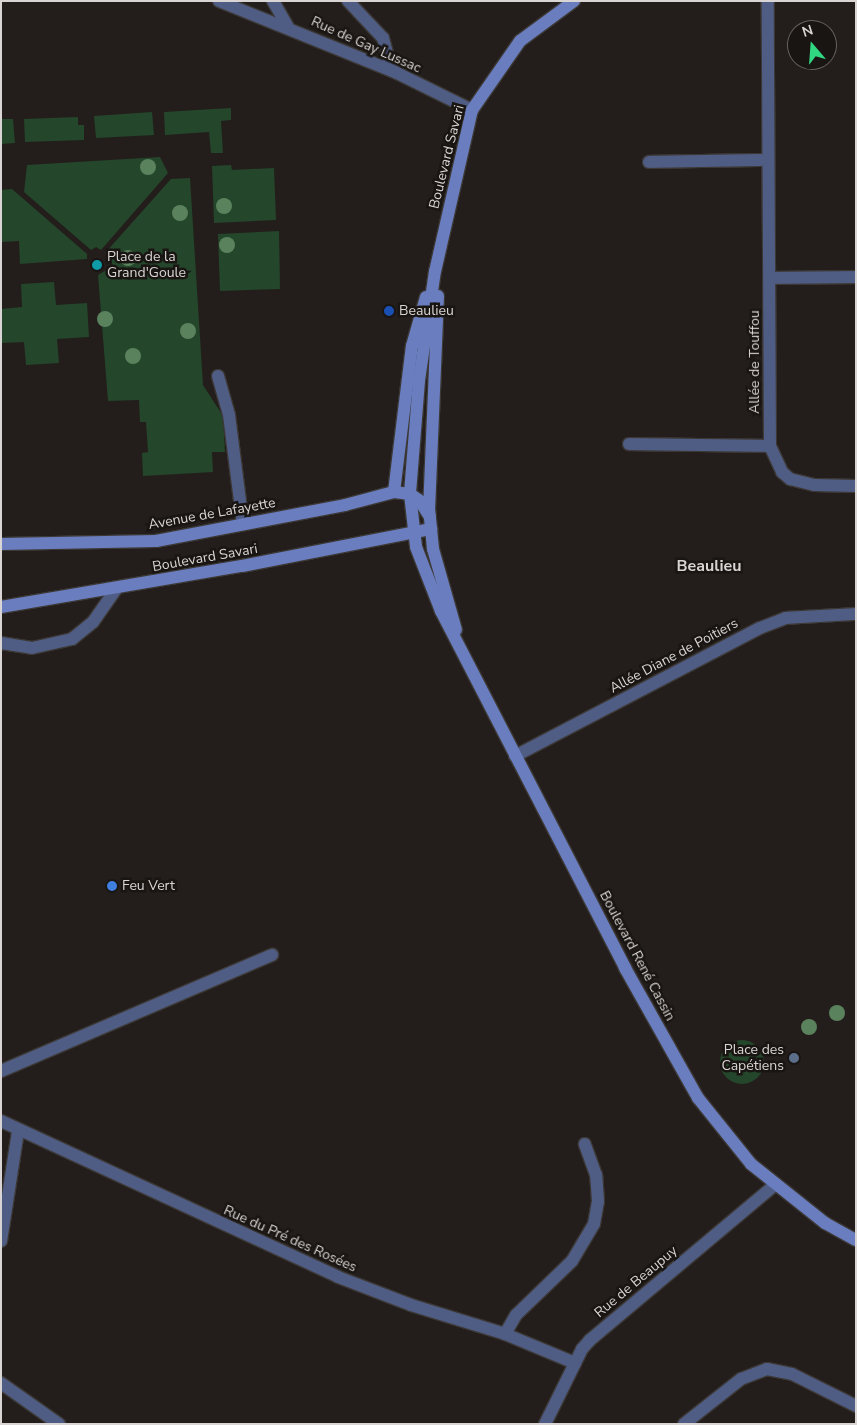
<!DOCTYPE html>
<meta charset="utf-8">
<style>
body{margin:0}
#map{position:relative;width:857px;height:1425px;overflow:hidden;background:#231e1b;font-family:"Nunito Sans",sans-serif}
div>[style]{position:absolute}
.green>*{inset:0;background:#24462b}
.round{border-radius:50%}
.roads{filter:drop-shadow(1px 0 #3c3835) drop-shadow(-1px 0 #3c3835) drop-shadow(0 1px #3c3835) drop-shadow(0 -1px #3c3835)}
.lane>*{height:12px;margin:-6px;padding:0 6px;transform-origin:6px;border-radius:6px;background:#4f5c84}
.street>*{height:12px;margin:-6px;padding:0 6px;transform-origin:6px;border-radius:6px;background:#4f5c84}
.secondary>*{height:12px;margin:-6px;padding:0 6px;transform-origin:6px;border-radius:6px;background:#697dbf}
.trees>*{width:16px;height:16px;margin:-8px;border-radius:50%;background:#59825d}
.dots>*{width:14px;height:14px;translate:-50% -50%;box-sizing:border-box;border:2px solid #191512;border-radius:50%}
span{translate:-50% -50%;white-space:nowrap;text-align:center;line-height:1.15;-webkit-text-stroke:5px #191512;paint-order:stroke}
.street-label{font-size:14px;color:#d9d5d4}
.poi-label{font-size:14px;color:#d9d5d4}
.left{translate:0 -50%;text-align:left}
.right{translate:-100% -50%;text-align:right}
.quarter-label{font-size:16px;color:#d9d5d4;font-weight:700}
.frame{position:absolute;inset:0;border:2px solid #d9d5d4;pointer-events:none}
.north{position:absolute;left:787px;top:20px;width:50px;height:50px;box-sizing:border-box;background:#191512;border:1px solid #666260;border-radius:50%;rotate:342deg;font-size:14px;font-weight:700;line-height:20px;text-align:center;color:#d9d5d4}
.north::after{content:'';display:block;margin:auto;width:18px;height:22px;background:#31d882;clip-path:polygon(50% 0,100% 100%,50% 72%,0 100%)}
</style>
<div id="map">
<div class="green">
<div style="clip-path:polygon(231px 108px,231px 120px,221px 121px,223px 153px,211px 153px,209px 132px,165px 135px,164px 112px)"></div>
<div style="clip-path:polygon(152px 112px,154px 135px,96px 138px,94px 116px)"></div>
<div style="clip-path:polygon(78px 117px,78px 125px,84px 125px,84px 140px,25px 142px,24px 119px)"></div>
<div style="clip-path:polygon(1px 119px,13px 119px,15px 143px,1px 144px)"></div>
<div style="clip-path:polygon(160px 157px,168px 173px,101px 250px,96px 247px,91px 250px,24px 192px,27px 165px)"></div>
<div style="clip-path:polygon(231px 165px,232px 170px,274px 168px,276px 220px,214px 223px,212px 166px)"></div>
<div style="clip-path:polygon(190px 178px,203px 385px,223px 416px,225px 452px,212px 452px,213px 472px,143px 476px,142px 453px,148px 452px,146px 422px,140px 422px,139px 400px,108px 401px,98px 275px,113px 266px,105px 253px,171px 179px)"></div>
<div style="clip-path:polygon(12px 189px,87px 254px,87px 259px,20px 264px,19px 241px,1px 242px,1px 190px)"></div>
<div style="clip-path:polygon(279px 231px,280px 289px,220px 291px,218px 234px)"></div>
<div style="clip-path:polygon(54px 282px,56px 305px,87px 303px,89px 337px,57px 339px,59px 363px,26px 365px,24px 342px,2px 343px,1px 309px,22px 307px,21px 284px)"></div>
<div class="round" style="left:720px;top:1040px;width:44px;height:44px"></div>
</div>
<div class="roads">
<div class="lane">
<div style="left:273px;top:1px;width:30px;rotate:60deg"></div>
<div style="left:348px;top:1px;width:51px;rotate:46.6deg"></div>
<div style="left:383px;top:38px;width:34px;rotate:75deg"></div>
<div style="left:218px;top:376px;width:41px;rotate:74.2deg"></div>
<div style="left:229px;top:415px;width:110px;rotate:82.7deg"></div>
<div style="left:1px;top:643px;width:31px;rotate:9deg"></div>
<div style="left:32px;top:648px;width:41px;rotate:-12.7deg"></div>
<div style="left:72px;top:639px;width:27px;rotate:-39deg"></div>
<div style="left:93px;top:622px;width:40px;rotate:-55.1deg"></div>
<div style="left:1px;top:1071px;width:295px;rotate:-23.2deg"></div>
<div style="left:1px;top:1241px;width:111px;rotate:-81.2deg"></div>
<div style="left:505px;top:1334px;width:22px;rotate:-60deg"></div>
<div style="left:516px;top:1315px;width:78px;rotate:-44deg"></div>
<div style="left:572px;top:1261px;width:43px;rotate:-59.3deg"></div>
<div style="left:594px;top:1224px;width:23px;rotate:-80deg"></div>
<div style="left:598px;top:1201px;width:26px;rotate:-94deg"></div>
<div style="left:596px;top:1175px;width:33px;rotate:-110deg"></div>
<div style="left:1px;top:1383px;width:71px;rotate:35.3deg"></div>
</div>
<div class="street">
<div style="left:219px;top:1px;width:192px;rotate:22deg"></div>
<div style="left:397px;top:73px;width:84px;rotate:26.3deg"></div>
<div style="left:649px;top:162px;width:118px;rotate:-1deg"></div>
<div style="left:771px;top:278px;width:85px;rotate:-0.7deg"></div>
<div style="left:629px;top:444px;width:141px;rotate:0.8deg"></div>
<div style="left:770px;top:446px;width:445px;rotate:-90.3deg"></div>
<div style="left:770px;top:446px;width:29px;rotate:65deg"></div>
<div style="left:782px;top:472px;width:11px;rotate:41deg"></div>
<div style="left:790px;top:479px;width:25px;rotate:14deg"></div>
<div style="left:814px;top:485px;width:42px;rotate:1.4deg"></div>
<div style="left:515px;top:756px;width:276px;rotate:-27.6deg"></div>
<div style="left:760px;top:628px;width:28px;rotate:-21deg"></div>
<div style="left:786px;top:618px;width:70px;rotate:-3.3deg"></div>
<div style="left:1px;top:1121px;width:371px;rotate:24.8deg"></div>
<div style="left:338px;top:1277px;width:78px;rotate:21deg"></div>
<div style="left:411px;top:1305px;width:98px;rotate:17.1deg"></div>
<div style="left:505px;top:1334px;width:76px;rotate:22.5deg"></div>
<div style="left:545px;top:1424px;width:84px;rotate:-63.7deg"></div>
<div style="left:582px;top:1349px;width:12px;rotate:-48deg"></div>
<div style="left:590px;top:1340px;width:241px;rotate:-40deg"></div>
<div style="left:684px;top:1424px;width:73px;rotate:-38.3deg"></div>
<div style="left:741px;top:1379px;width:28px;rotate:-21deg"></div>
<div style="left:767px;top:1369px;width:25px;rotate:11deg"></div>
<div style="left:792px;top:1374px;width:72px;rotate:26.6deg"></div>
</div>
<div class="secondary">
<div style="left:574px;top:1px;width:67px;rotate:143.5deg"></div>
<div style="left:520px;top:41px;width:84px;rotate:124.8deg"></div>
<div style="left:472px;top:110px;width:165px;rotate:102.9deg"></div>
<div style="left:435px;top:271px;width:111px;rotate:98.3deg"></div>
<div style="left:419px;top:381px;width:113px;rotate:94.6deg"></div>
<div style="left:410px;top:494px;width:53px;rotate:83.5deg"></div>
<div style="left:416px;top:547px;width:69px;rotate:68.7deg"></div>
<div style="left:441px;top:611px;width:402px;rotate:62.7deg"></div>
<div style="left:625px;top:968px;width:149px;rotate:60.7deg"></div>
<div style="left:698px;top:1098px;width:85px;rotate:51.2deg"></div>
<div style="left:751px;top:1164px;width:95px;rotate:38.6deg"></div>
<div style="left:825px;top:1223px;width:35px;rotate:29deg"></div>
<div style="left:438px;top:296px;width:212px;rotate:92.4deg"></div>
<div style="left:429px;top:508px;width:41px;rotate:84.4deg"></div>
<div style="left:433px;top:549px;width:84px;rotate:74.1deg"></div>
<div style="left:394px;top:492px;width:147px;rotate:-83deg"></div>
<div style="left:412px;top:346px;width:51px;rotate:-74.1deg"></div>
<div style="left:1px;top:544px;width:155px;rotate:-1.1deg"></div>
<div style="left:156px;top:541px;width:192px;rotate:-10.8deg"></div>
<div style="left:345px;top:505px;width:51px;rotate:-14.9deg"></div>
<div style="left:394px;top:492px;width:16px;rotate:7deg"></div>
<div style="left:410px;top:494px;width:11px;rotate:34deg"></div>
<div style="left:419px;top:500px;width:20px;rotate:57deg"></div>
<div style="left:1px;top:607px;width:244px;rotate:-9.7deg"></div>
<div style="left:242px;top:566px;width:193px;rotate:-11.1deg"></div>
</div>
</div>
<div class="trees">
<div style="left:148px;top:167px"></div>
<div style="left:224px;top:206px"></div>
<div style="left:180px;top:213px"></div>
<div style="left:227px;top:245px"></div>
<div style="left:128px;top:258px"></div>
<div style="left:105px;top:319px"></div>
<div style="left:188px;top:331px"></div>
<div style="left:133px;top:356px"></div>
<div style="left:837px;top:1013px"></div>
<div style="left:809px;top:1027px"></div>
</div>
<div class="dots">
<div style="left:97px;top:265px;background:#0f9aa8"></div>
<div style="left:389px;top:311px;background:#1a4fb4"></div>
<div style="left:112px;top:886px;background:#3f7fe0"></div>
<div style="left:794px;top:1058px;background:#5c6f8a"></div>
</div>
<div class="street-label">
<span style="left:366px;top:45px;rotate:24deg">Rue de Gay Lussac</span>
<span style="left:447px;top:157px;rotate:-76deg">Boulevard Savari</span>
<span style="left:755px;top:362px;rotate:-90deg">Allée de Touffou</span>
<span style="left:212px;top:514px;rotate:-10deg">Avenue de Lafayette</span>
<span style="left:205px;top:558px;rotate:-10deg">Boulevard Savari</span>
<span style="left:674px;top:656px;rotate:-28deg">Allée Diane de Poitiers</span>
<span style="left:637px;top:956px;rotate:62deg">Boulevard René Cassin</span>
<span style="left:290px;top:1239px;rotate:24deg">Rue du Pré des Rosées</span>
<span style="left:636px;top:1282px;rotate:-40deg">Rue de Beaupuy</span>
</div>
<div class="poi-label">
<span class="left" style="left:107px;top:265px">Place de la<br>Grand'Goule</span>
<span class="left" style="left:399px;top:311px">Beaulieu</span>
<span class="left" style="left:122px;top:886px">Feu Vert</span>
<span class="right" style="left:784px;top:1058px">Place des<br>Capétiens</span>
</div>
<div class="quarter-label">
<span style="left:709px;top:566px">Beaulieu</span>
</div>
<div class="frame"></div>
<div class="north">N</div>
</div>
